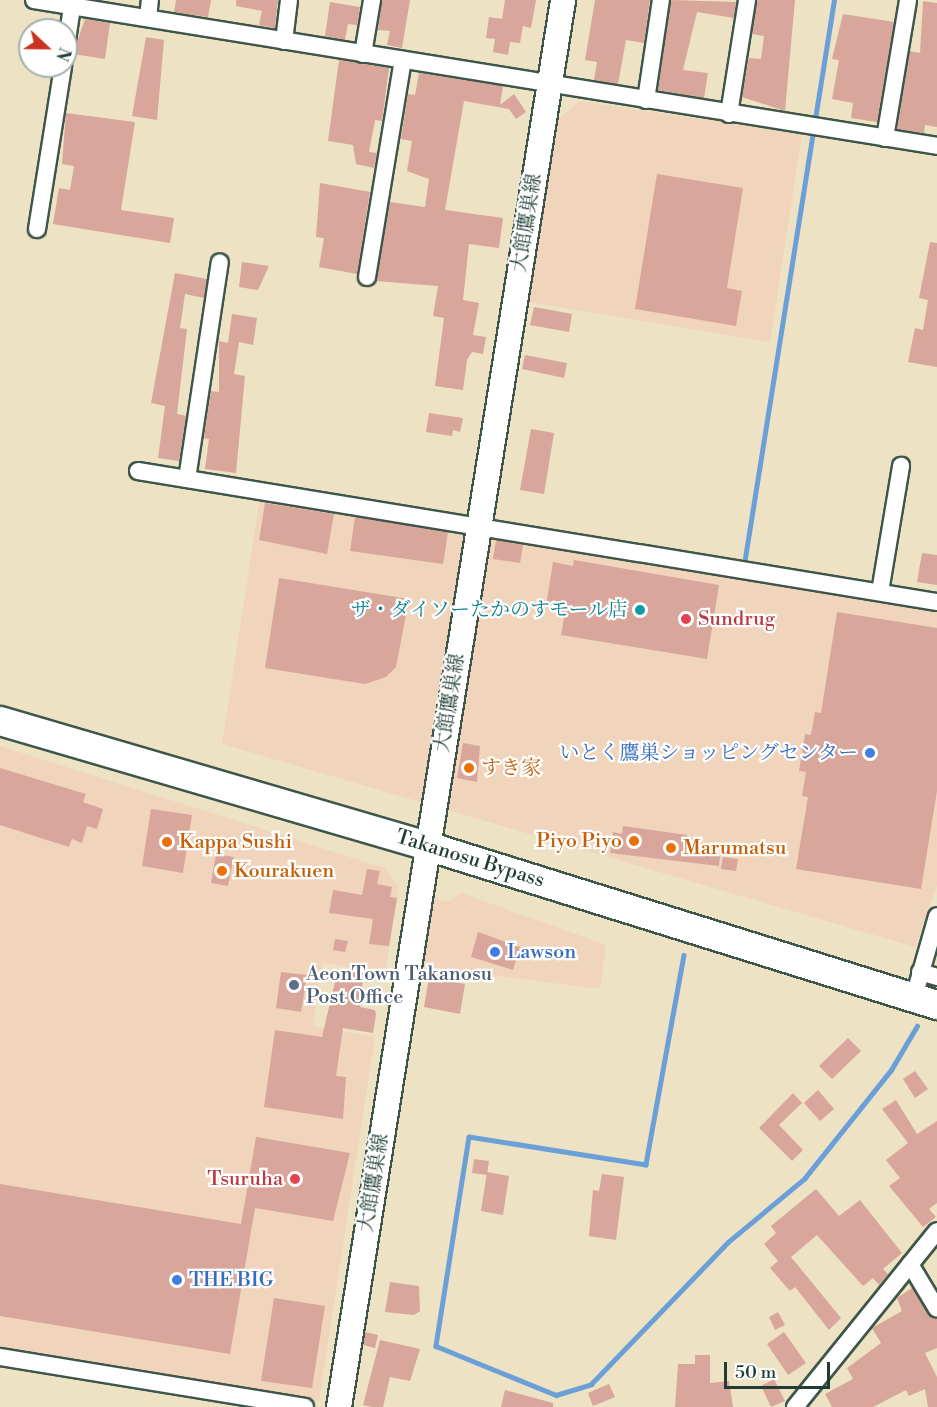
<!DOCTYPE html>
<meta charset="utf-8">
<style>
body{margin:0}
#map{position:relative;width:937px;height:1407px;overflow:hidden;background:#ede2c3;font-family:"Libre Bodoni","Noto Serif JP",serif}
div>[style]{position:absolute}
.built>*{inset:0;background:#f0d5bc}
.stream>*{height:4.5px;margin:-2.25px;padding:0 2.25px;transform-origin:2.25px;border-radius:2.25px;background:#6aa0d7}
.building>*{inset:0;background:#d8a69b}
.roads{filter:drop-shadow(2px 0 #3e5649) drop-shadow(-2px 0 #3e5649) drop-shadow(0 2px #3e5649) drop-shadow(0 -2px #3e5649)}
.minor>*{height:16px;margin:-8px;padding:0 8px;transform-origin:8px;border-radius:8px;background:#fff}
.secondary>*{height:24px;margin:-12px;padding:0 12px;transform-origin:12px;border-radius:12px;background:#fff}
.trunk>*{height:28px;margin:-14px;padding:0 14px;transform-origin:14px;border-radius:14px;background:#fff}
.dots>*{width:16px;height:16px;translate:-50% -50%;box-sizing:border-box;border:3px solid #fff;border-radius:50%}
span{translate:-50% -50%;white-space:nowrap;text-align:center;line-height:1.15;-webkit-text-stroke:4.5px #fff;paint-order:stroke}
.street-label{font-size:20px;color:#1f3d34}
.culture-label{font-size:20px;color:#0d838f}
.right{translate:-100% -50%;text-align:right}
.health-label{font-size:20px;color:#be3a42}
.left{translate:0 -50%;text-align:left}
.shop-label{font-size:20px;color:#366cbe}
.food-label{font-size:20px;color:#c56008}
.service-label{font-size:20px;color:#4e5e75}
.north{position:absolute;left:18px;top:18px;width:60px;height:60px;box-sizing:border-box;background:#fff;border:2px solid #a5b1ae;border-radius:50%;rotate:112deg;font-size:16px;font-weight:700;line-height:24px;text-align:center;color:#1f3d34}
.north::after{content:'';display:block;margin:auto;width:21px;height:27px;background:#c8321e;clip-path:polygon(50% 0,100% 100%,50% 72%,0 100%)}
.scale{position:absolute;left:724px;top:1362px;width:106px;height:27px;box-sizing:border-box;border:3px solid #1f3d34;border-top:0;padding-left:8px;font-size:18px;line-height:21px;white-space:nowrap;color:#1f3d34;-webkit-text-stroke:4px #fff;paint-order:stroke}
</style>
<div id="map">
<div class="built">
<div style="clip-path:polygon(579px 101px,802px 134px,770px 342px,528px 302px,557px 121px)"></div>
<div style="clip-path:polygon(261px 491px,937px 602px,937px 885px,915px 947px,222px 744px)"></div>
<div style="clip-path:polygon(0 746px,385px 868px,399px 887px,385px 972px,322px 963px,313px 1026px,375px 1037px,319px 1401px,0 1347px)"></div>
<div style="clip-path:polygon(461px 893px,606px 945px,600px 989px,421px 966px,432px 898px,447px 902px)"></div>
</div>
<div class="stream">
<div style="left:745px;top:558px;width:565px;rotate:-80.94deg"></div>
<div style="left:684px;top:955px;width:213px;rotate:100.3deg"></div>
<div style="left:646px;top:1165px;width:179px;rotate:-171deg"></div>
<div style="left:469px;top:1137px;width:212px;rotate:99deg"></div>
<div style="left:436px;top:1346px;width:130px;rotate:22.2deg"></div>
<div style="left:556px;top:1395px;width:37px;rotate:-17deg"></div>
<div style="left:591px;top:1384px;width:197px;rotate:-46deg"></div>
<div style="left:728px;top:1242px;width:99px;rotate:-39.7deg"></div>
<div style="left:804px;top:1179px;width:139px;rotate:-51.4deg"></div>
<div style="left:891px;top:1070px;width:51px;rotate:-59.4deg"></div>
</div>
<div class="building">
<div style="clip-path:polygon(176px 0,211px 0,208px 17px,174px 12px)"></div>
<div style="clip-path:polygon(236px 0,278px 0,275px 28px,259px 25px,262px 11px,236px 6px)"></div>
<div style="clip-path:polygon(382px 0,410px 0,402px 48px,387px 45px,390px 31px,378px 30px)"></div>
<div style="clip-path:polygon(505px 0,536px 0,531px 28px,523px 26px,520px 43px,510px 42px,508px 55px,493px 52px,495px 39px,486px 38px,489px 17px,502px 19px)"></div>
<div style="clip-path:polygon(595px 0,650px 0,644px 43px,626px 40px,618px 84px,594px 80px,597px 62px,585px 60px)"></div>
<div style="clip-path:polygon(671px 0,736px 2px,734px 18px,697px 12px,683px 70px,708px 73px,704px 98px,658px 90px)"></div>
<div style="clip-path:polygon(757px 0,795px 0,785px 111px,742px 97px,749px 58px,761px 59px,764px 36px,752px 34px)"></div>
<div style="clip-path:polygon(923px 1px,937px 3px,937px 127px,925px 125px,924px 133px,897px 129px,910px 51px,920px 53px)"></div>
<div style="clip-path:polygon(330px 2px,360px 7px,357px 25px,348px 24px,345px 40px,325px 36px)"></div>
<div style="clip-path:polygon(843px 14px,894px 22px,877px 122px,851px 118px,853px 103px,832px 99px,839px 60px,832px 59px)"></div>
<div style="clip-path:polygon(85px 19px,110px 23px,105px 59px,73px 54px)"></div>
<div style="clip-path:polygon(146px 37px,164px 40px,157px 120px,132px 116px)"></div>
<div style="clip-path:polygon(339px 60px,389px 68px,382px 121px,375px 120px,369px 152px,377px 153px,374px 168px,356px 164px,353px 145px,328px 141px)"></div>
<div style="clip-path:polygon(419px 73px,503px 86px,500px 105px,514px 94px,526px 112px,516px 119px,509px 109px,464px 101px,445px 210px,503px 218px,499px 248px,469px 244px,463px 300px,479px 303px,473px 335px,486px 337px,483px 354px,472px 352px,467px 360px,463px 390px,435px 386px,444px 318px,433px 316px,438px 286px,376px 281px,390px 202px,425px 207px,429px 179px,407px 171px,412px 141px,401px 139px,408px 94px,415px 95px)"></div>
<div style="clip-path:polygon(66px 113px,135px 122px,121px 210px,174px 218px,170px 243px,53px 224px,59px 188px,70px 190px,74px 166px,62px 164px)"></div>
<div style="clip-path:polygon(657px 174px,743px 188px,727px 288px,742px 291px,736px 326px,635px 309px)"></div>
<div style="clip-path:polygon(320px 183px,370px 192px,357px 274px,319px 267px,324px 238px,316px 237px)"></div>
<div style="clip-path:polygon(930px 242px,937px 243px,937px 367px,908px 362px,915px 328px,923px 330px,928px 300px,919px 298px)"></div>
<div style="clip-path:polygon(242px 262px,269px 266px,258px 290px,239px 287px)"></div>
<div style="clip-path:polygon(175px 273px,207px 279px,204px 298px,185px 294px,180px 328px,187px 329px,177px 414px,186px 416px,179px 461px,158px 458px,165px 406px,151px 403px)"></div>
<div style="clip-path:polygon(534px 307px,572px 314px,569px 332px,530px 325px)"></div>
<div style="clip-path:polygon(232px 314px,257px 318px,253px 345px,239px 342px,234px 374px,245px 376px,236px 473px,205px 469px,209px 439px,204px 438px,211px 391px,219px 392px,219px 341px,228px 343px)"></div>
<div style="clip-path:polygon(525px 355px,567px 363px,564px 378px,522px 369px)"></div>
<div style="clip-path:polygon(429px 413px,463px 418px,460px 432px,453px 430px,452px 436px,426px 432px)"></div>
<div style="clip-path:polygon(531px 429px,554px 433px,544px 494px,520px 490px)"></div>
<div style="clip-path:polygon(265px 503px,334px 514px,327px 554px,259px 540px)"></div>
<div style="clip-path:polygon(355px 517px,448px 532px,443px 564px,350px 551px)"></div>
<div style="clip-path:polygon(496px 540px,523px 545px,520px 563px,493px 559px)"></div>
<div style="clip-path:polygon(922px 553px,937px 555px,937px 585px,917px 582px)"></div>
<div style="clip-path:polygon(574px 560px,719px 585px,707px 659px,561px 635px,565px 613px,546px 606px,553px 562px,573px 566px)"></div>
<div style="clip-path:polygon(279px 578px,409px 599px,396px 667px,386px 677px,365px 684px,265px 668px)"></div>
<div style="clip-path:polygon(837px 612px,937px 628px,937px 791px,921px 889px,796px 869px,808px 797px,802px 796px,806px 772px,799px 771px,805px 734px,811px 735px,815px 712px,821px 713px)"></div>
<div style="clip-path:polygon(463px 743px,480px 746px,477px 782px,457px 778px)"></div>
<div style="clip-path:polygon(0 768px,86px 794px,83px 802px,103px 809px,97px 829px,87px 826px,82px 843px,72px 839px,69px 847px,0 825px)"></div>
<div style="clip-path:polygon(151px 809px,192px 815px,183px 873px,142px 866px)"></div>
<div style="clip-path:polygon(623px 826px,687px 835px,685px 851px,720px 856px,719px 866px,610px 853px,613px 832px,622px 834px)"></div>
<div style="clip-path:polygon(216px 854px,234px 857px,228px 886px,211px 883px)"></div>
<div style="clip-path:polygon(723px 857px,738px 859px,736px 871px,721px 869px)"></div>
<div style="clip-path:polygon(367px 869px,380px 871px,377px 884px,392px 887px,390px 897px,397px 898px,389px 946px,369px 944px,373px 919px,329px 913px,333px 890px,362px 895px)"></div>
<div style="clip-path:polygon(478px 932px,520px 947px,513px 970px,471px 957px)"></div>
<div style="clip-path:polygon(335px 939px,348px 941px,345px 952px,333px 950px)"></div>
<div style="clip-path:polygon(338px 969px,364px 973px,360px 1007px,375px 1010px,376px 1015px,373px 1033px,343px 1028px,336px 1076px,346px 1077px,343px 1119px,264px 1107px,275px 1030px,322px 1037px)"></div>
<div style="clip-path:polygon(281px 972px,307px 975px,301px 1012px,276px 1008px)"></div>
<div style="clip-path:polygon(429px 977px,465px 984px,460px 1014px,424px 1007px)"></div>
<div style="clip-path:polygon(848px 1038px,861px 1051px,832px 1079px,819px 1066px)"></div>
<div style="clip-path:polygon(915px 1071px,928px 1089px,915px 1098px,903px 1079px)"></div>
<div style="clip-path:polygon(818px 1090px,834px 1109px,820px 1121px,804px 1103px)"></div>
<div style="clip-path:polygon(793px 1093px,802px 1103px,779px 1125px,803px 1150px,792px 1161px,759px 1128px)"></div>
<div style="clip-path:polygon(896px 1100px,917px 1134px,937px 1121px,937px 1203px,929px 1209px,936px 1217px,923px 1227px,889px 1186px,900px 1178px,886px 1160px,908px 1143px,882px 1109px)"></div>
<div style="clip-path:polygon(256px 1137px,350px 1153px,333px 1221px,255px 1208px,230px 1354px,0 1316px,0 1184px,241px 1224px)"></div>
<div style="clip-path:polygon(474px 1159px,489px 1161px,487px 1175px,472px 1173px)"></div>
<div style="clip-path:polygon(487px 1172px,509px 1176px,503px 1215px,481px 1211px)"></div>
<div style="clip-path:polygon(602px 1174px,624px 1177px,616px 1240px,589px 1236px,593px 1190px,599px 1191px)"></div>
<div style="clip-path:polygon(816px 1189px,839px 1216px,860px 1200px,902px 1253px,883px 1269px,888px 1274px,879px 1285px,873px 1278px,863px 1286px,817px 1235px,791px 1257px,841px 1318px,829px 1330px,795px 1287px,790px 1291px,770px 1268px,778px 1261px,764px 1244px,776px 1233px,771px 1226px)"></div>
<div style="clip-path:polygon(390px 1282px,419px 1286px,420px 1311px,414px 1315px,385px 1312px)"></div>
<div style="clip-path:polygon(912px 1288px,937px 1319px,937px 1348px,925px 1353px,937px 1377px,937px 1407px,928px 1407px,925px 1389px,909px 1396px,906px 1390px,873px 1407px,832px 1407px,825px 1394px,853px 1379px,847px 1368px,881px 1343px,872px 1328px,902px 1311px,897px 1298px)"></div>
<div style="clip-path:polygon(274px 1298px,325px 1306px,312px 1388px,261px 1381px)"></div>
<div style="clip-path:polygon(778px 1312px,785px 1325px,775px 1330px,769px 1317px)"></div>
<div style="clip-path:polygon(365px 1332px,378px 1335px,375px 1348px,363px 1345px)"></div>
<div style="clip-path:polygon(784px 1332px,806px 1363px,788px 1375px,767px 1344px)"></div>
<div style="clip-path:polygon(380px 1340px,420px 1349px,410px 1381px,390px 1377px,383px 1407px,372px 1407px,363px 1405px)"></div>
<div style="clip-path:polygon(695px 1355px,710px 1355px,710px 1383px,729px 1381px,733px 1407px,675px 1407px,678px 1364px,695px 1364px)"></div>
<div style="clip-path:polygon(774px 1379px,785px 1401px,771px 1407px,761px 1386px)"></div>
<div style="clip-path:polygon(609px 1384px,615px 1397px,593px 1406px,588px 1393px)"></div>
<div style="clip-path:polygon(505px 1390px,553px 1403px,553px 1407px,501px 1407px)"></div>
</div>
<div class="roads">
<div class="minor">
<div style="left:34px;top:0;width:915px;rotate:9.18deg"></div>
<div style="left:148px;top:18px;width:18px;rotate:-84deg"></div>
<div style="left:284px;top:41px;width:41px;rotate:-83deg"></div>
<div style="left:66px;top:47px;width:48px;rotate:-81.5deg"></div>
<div style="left:363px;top:54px;width:55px;rotate:-80.5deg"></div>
<div style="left:646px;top:100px;width:101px;rotate:-81.5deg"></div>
<div style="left:729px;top:114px;width:115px;rotate:-81deg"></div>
<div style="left:885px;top:138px;width:140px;rotate:-80.5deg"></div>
<div style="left:37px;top:229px;width:165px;rotate:-80.9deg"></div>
<div style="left:367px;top:277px;width:220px;rotate:-80.6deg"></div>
<div style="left:138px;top:471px;width:810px;rotate:9.31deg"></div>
<div style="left:187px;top:479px;width:219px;rotate:-81.4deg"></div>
<div style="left:880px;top:592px;width:128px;rotate:-80.5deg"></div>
<div style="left:920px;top:972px;width:18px;rotate:16deg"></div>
<div style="left:914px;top:997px;width:84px;rotate:-74.1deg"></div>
<div style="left:910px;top:1264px;width:52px;rotate:59deg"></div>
<div style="left:0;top:1357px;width:309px;rotate:9.3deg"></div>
<div style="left:795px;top:1407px;width:226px;rotate:-51.1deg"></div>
</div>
<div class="secondary">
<div style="left:339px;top:1407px;width:1425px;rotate:-80.95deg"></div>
</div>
<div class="trunk">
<div style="left:0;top:721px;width:445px;rotate:16.3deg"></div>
<div style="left:427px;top:846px;width:534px;rotate:17.32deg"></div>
</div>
</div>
<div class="dots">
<div style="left:640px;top:610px;background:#0f9aa8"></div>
<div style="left:686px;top:619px;background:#e0444e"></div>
<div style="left:870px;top:753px;background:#3f7fe0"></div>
<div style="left:469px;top:768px;background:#e8710a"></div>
<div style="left:634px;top:841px;background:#e8710a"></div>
<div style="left:167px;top:842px;background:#e8710a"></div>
<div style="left:671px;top:848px;background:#e8710a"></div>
<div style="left:222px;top:871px;background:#e8710a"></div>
<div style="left:495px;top:952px;background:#3f7fe0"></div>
<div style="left:294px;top:985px;background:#5c6f8a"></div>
<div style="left:295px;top:1179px;background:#e0444e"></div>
<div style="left:177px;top:1280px;background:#3f7fe0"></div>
</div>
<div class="street-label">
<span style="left:527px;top:223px;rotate:-81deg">大館鷹巣線</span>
<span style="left:450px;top:703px;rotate:-81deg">大館鷹巣線</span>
<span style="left:470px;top:859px;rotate:17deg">Takanosu Bypass</span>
<span style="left:374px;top:1183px;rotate:-81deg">大館鷹巣線</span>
</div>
<div class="culture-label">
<span class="right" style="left:628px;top:610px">ザ・ダイソーたかのすモール店</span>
</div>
<div class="health-label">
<span class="left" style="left:698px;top:619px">Sundrug</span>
<span class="right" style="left:283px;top:1179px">Tsuruha</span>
</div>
<div class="shop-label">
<span class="right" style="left:858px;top:753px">いとく鷹巣ショッピングセンター</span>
<span class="left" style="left:507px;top:952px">Lawson</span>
<span class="left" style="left:189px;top:1280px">THE BIG</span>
</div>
<div class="food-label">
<span class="left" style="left:481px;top:768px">すき家</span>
<span class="right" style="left:622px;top:841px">Piyo Piyo</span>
<span class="left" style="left:179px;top:842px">Kappa Sushi</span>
<span class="left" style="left:683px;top:848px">Marumatsu</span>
<span class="left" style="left:234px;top:871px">Kourakuen</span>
</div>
<div class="service-label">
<span class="left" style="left:306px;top:986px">AeonTown Takanosu<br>Post Office</span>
</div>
<div class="north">N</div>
<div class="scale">50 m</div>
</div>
